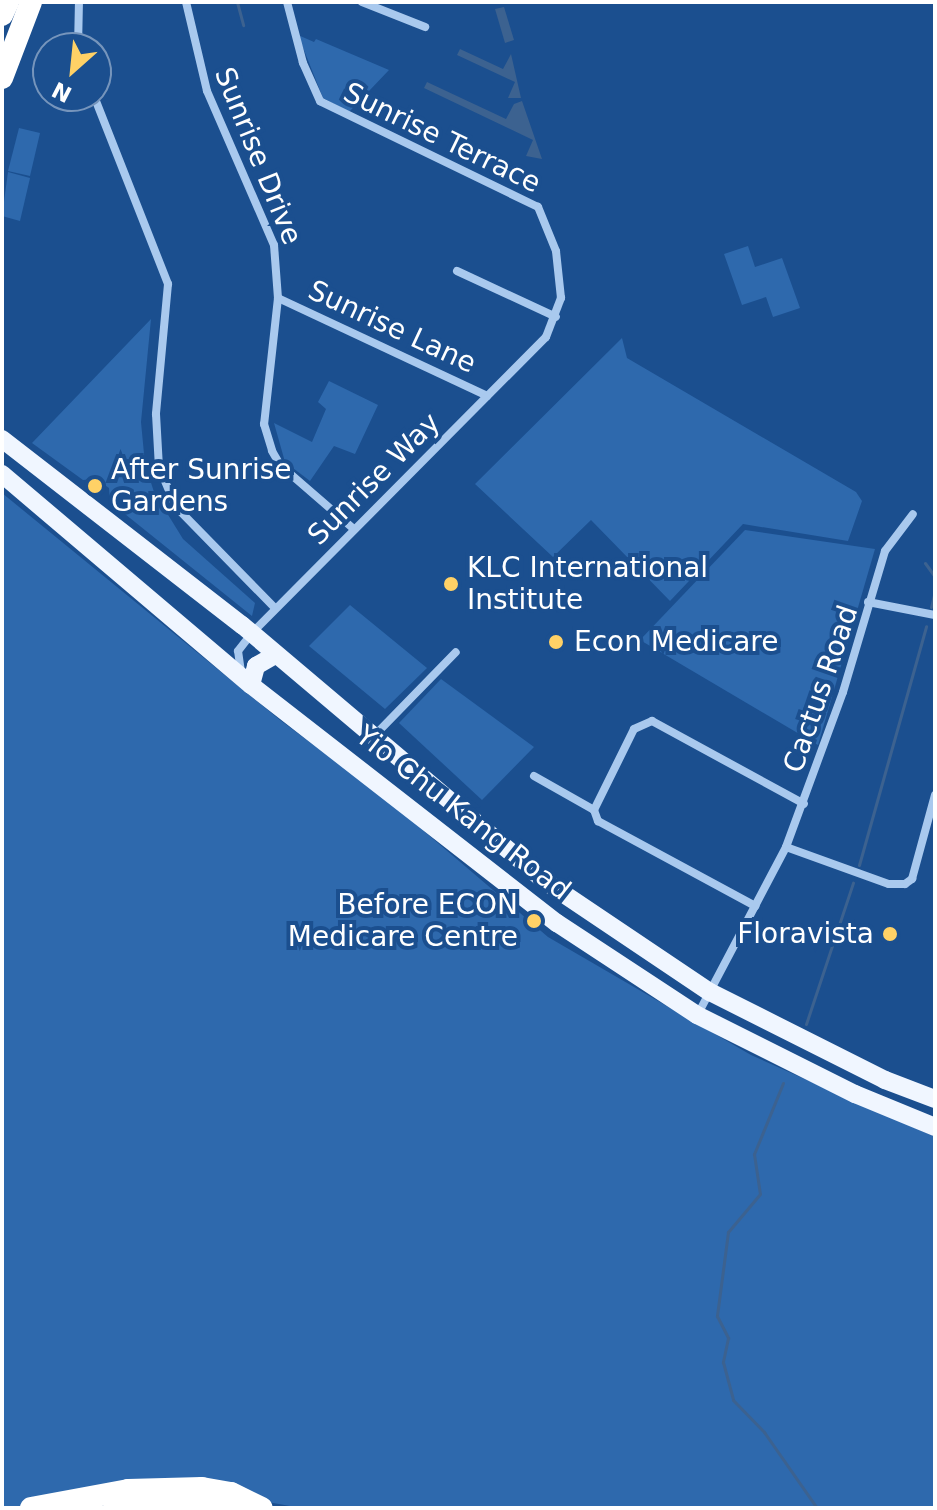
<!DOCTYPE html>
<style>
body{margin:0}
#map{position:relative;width:937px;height:1510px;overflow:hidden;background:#1b4f8f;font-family:"DejaVu Sans",sans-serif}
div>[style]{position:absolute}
.green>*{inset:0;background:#2e69ad}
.water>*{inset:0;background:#3c6290}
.stream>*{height:3px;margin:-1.5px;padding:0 1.5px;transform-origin:1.5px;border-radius:1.5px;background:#3c6290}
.street>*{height:8px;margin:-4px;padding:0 4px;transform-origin:4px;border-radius:4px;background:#a9c9ee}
.primary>*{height:18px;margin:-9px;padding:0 9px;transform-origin:9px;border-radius:9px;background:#f0f6ff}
.highway>*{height:22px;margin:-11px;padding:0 11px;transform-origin:11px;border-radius:11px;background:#fff}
.dots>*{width:22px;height:22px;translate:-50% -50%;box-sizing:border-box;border:4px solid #1b4f8f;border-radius:50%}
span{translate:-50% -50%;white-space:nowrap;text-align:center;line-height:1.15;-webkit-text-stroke:8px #1b4f8f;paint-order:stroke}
.street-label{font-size:28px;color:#fff}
.poi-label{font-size:28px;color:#fff}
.left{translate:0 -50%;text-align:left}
.right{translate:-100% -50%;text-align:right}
.frame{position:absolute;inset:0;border:4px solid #fff;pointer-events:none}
.north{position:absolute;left:32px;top:32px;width:80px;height:80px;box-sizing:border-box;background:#1b4f8f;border:2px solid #7695bc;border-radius:50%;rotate:207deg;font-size:22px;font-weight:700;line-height:32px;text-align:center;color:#fff}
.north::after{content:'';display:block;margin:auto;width:28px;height:36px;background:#ffd166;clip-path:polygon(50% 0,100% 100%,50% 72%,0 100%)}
</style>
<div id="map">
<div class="green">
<div style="clip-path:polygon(298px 35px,314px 42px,316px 39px,389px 70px,349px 112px,323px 98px)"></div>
<div style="clip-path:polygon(19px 128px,40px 133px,30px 176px,8px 171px)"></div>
<div style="clip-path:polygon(8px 172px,30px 178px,20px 221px,2px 216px)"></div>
<div style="clip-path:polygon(748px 246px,755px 267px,782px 258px,800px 308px,773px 317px,766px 297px,742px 305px,724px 254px)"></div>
<div style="clip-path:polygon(151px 319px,141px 422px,145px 464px,154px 492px,183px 539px,255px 603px,252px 616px,110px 502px,109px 488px,96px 479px,83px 480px,32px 443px)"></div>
<div style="clip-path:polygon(622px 338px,627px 358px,856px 492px,862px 501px,848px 541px,743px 524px,670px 601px,591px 520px,553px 557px,475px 484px)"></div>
<div style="clip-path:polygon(329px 381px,378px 405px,355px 454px,334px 446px,310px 481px,285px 462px,274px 423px,312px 442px,326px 409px,318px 402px)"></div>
<div style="clip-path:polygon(2px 493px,280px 720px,391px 803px,548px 937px,751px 1055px,935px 1137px,935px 1508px,301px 1508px,234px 1496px,2px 1508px)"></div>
<div style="clip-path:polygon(745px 530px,875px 549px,818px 745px,640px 640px)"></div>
<div style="clip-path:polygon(350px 605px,427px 668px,385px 709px,309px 646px)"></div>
<div style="clip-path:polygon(441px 679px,534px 747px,482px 800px,399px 723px)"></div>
</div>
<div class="water">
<div style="clip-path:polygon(504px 7px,514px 40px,505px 43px,495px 9px)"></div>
<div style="clip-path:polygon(460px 49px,503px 69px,511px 54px,521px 98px,508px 98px,515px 82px,457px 55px)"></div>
<div style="clip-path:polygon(427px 82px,506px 119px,514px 104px,522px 101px,542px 159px,526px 156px,533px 140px,424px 88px)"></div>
</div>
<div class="stream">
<div style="left:237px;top:2px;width:24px;rotate:75deg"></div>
<div style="left:925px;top:563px;width:17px;rotate:54deg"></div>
<div style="left:931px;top:607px;width:16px;rotate:-76deg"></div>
<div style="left:859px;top:865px;width:248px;rotate:-74.3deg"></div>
<div style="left:806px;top:1024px;width:149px;rotate:-71.6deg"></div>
<div style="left:783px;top:1083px;width:77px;rotate:112.2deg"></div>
<div style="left:754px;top:1154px;width:40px;rotate:81.5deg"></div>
<div style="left:760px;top:1194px;width:50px;rotate:130.1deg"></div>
<div style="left:728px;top:1232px;width:85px;rotate:97.5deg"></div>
<div style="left:717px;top:1316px;width:25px;rotate:63deg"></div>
<div style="left:728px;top:1338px;width:25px;rotate:102deg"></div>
<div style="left:723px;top:1362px;width:39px;rotate:75deg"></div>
<div style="left:733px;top:1400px;width:45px;rotate:45.9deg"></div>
<div style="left:764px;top:1432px;width:93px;rotate:55.1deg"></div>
</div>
<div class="street">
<div style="left:186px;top:2px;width:91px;rotate:76.7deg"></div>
<div style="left:207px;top:91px;width:168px;rotate:66.5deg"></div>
<div style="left:274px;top:245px;width:53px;rotate:85.7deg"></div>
<div style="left:278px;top:298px;width:127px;rotate:96.3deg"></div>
<div style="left:264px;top:424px;width:28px;rotate:73deg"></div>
<div style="left:272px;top:451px;width:16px;rotate:60deg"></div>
<div style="left:280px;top:465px;width:98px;rotate:40.9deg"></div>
<div style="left:362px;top:2px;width:68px;rotate:21.6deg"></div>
<div style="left:78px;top:48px;width:46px;rotate:-88.8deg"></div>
<div style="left:94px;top:96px;width:202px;rotate:68.5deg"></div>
<div style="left:168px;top:284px;width:131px;rotate:95.3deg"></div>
<div style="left:156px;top:414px;width:53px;rotate:86.8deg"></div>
<div style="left:159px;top:467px;width:43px;rotate:67deg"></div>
<div style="left:176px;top:507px;width:141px;rotate:45.6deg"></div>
<div style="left:457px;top:271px;width:109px;rotate:24.9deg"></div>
<div style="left:278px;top:298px;width:231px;rotate:25.1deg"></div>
<div style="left:868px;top:602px;width:68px;rotate:11deg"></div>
<div style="left:241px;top:672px;width:21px;rotate:-98deg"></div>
<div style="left:238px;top:651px;width:23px;rotate:-52deg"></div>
<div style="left:252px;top:633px;width:417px;rotate:-45.2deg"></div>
<div style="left:546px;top:337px;width:42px;rotate:-69deg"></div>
<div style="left:561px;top:298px;width:47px;rotate:-96.1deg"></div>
<div style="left:556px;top:251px;width:48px;rotate:-112.2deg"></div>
<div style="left:538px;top:207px;width:242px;rotate:-154.1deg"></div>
<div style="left:320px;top:101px;width:42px;rotate:-114.1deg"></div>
<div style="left:303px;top:63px;width:63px;rotate:-104.7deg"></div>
<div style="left:374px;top:736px;width:117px;rotate:-45.7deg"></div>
<div style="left:534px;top:776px;width:69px;rotate:29.5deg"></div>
<div style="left:594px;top:810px;width:12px;rotate:70deg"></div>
<div style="left:598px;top:821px;width:179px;rotate:28.4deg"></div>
<div style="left:594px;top:810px;width:90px;rotate:-63.7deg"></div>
<div style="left:634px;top:729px;width:20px;rotate:-24deg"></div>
<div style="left:652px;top:721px;width:173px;rotate:28.6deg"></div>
<div style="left:786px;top:847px;width:109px;rotate:19.8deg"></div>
<div style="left:889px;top:884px;width:16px"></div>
<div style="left:905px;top:884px;width:9px;rotate:-36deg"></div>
<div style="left:912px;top:879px;width:87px;rotate:-74.7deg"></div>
<div style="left:698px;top:1014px;width:189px;rotate:-62.2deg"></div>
<div style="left:786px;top:847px;width:165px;rotate:-69.8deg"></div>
<div style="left:843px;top:692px;width:147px;rotate:-73.4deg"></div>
<div style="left:885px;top:551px;width:46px;rotate:-52.9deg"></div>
</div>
<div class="primary">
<div style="left:2px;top:439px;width:304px;rotate:37.8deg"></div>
<div style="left:242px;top:625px;width:402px;rotate:40.2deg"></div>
<div style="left:549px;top:884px;width:194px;rotate:33.9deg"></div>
<div style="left:710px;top:992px;width:196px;rotate:26.7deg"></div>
<div style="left:885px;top:1080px;width:53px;rotate:20.8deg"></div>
<div style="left:2px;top:474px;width:326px;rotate:40.3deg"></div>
<div style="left:251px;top:685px;width:388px;rotate:37.9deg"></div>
<div style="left:557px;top:923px;width:168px;rotate:33.3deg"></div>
<div style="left:697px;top:1015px;width:177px;rotate:26.6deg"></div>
<div style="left:855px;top:1094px;width:87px;rotate:22.4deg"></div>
<div style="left:251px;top:685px;width:20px;rotate:-75deg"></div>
<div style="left:256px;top:666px;width:22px;rotate:-30deg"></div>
</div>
<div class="highway">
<div style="left:2px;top:15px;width:14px;rotate:-65deg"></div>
<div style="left:2px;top:78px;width:81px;rotate:-69.1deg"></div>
<div style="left:31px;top:1508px;width:99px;rotate:-10.5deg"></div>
<div style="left:128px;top:1490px;width:74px;rotate:-1.5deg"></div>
<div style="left:202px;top:1488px;width:29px;rotate:10deg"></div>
<div style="left:231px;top:1493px;width:34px;rotate:26deg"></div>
<div style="left:114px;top:1508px;width:125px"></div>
</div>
<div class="dots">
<div style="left:95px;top:486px;background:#ffd166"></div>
<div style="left:451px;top:584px;background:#ffd166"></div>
<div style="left:556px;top:642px;background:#ffd166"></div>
<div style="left:534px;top:921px;background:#ffd166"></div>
<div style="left:890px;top:934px;background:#ffd166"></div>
</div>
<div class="street-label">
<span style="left:442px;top:138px;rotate:26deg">Sunrise Terrace</span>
<span style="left:258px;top:156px;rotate:68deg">Sunrise Drive</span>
<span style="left:392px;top:327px;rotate:25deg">Sunrise Lane</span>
<span style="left:374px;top:479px;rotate:-45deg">Sunrise Way</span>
<span style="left:821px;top:689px;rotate:-71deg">Cactus Road</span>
<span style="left:463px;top:813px;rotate:38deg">Yio Chu Kang Road</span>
</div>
<div class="poi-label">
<span class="left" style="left:111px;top:486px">After Sunrise<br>Gardens</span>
<span class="left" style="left:467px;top:584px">KLC International<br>Institute</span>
<span class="left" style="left:574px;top:642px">Econ Medicare</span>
<span class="right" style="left:518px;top:921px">Before ECON<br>Medicare Centre</span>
<span class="right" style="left:874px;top:934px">Floravista</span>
</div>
<div class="frame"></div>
<div class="north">N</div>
</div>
